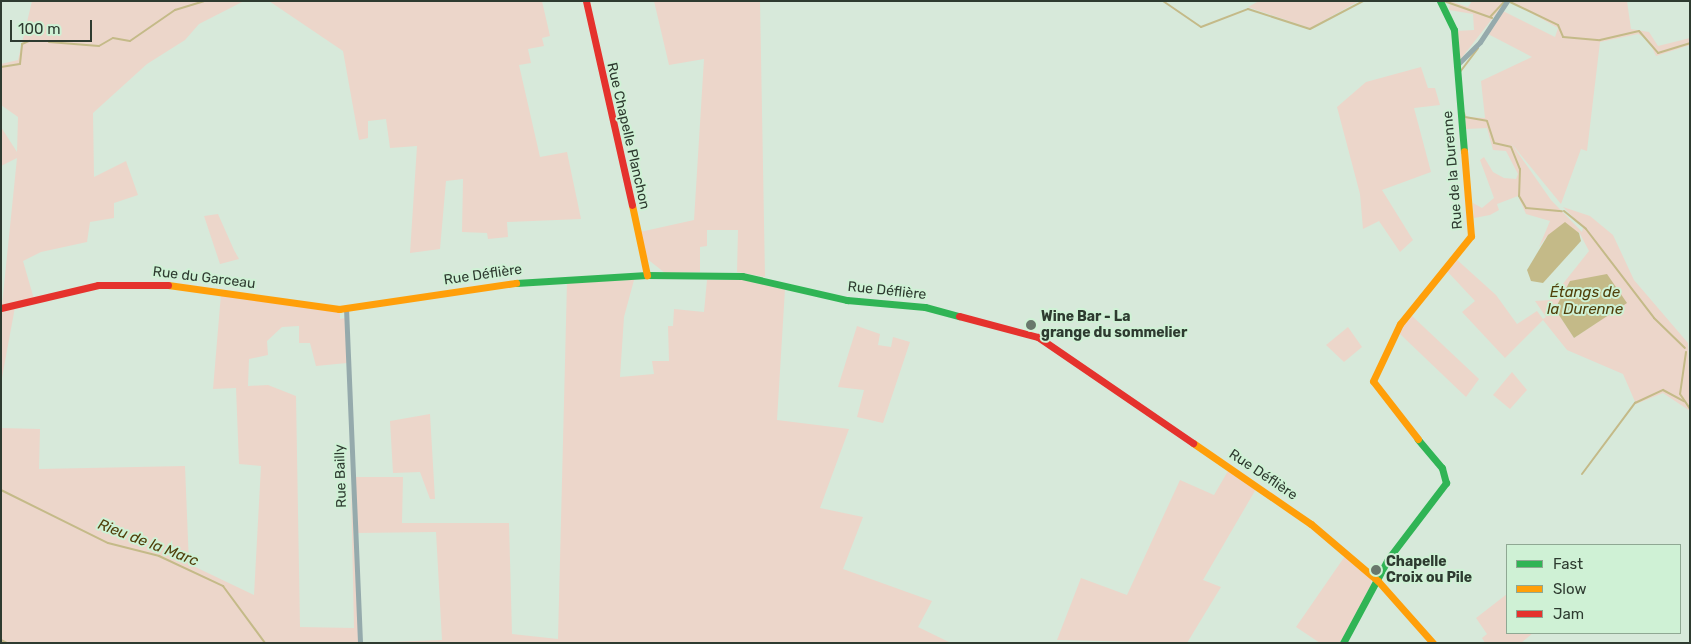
<!DOCTYPE html>
<meta charset="utf-8">
<style>
body{margin:0}
#map{position:relative;width:1691px;height:644px;overflow:hidden;background:#d7e9da;font-family:Rubik,sans-serif}
div>[style]{position:absolute}
.green>*{inset:0;background:#ecd6ca}
.water>*{inset:0;background:#c4ba88}
.stream>*{height:2px;margin:-1px;padding:0 1px;transform-origin:1px;border-radius:1px;background:#c4ba88}
.street>*{height:5px;margin:-2.5px;padding:0 2.5px;transform-origin:2.5px;border-radius:2.5px;background:#95aaac}
.fast>*{height:7px;margin:-3.5px;padding:0 3.5px;transform-origin:3.5px;border-radius:3.5px;background:#30b455}
.slow>*{height:7px;margin:-3.5px;padding:0 3.5px;transform-origin:3.5px;border-radius:3.5px;background:#ff9f0a}
.jam>*{height:7px;margin:-3.5px;padding:0 3.5px;transform-origin:3.5px;border-radius:3.5px;background:#e5322d}
.dots>*{width:14px;height:14px;translate:-50% -50%;box-sizing:border-box;border:2px solid #cff1d5;border-radius:50%}
span{translate:-50% -50%;white-space:nowrap;text-align:center;line-height:1.15;-webkit-text-stroke:4px #cff1d5;paint-order:stroke}
.street-label{font-size:14px;color:#2e3b30}
.poi-label{font-size:14px;color:#2e3b30;font-weight:700}
.left{translate:0 -50%;text-align:left}
.water-label{font-size:15px;color:#503f0a;font-style:italic}
.frame{position:absolute;inset:0;border:2px solid #2e3b30;pointer-events:none}
.legend{position:absolute;left:1506px;top:544px;width:175px;height:90px;box-sizing:border-box;background:#cff1d5;border:1px solid #8fa893;margin:0;padding:6px 9px;list-style:none;font-size:15px;color:#2e3b30}
.legend li{display:flex;align-items:center;gap:10px;height:25px}
.legend b{width:25px;border:1px solid #8fa893}
.scale{position:absolute;left:10px;top:20px;width:82px;height:22px;box-sizing:border-box;border:2px solid #2e3b30;border-top:0;padding-left:6px;font-size:15px;line-height:18px;white-space:nowrap;color:#2e3b30;-webkit-text-stroke:4px #cff1d5;paint-order:stroke}
</style>
<div id="map">
<div class="green">
<div style="clip-path:polygon(32px 1px,244px 1px,199px 24px,185px 40px,147px 64px,93px 113px,94px 177px,126px 161px,138px 195px,114px 203px,114px 218px,90px 222px,87px 242px,41px 252px,23px 261px,34px 299px,2px 305px,17px 158px,1px 166px,1px 127px,17px 152px,18px 117px,1px 105px,1px 64px,18px 60px)"></div>
<div style="clip-path:polygon(269px 1px,542px 1px,550px 36px,542px 38px,544px 46px,528px 49px,531px 63px,519px 65px,540px 157px,567px 152px,581px 219px,507px 222px,508px 237px,488px 239px,487px 233px,462px 232px,463px 179px,446px 181px,440px 249px,410px 253px,417px 146px,390px 148px,386px 119px,368px 121px,368px 138px,359px 140px,343px 51px)"></div>
<div style="clip-path:polygon(654px 1px,760px 1px,765px 277px,737px 272px,738px 230px,707px 230px,707px 246px,700px 247px,700px 272px,665px 273px,646px 258px,640px 232px,694px 220px,704px 59px,669px 65px)"></div>
<div style="clip-path:polygon(1259px 1px,1359px 1px,1310px 28px,1248px 7px)"></div>
<div style="clip-path:polygon(1450px 1px,1468px 7px,1472px 1px,1506px 1px,1460px 60px,1456px 31px,1474px 30px,1473px 14px,1449px 10px)"></div>
<div style="clip-path:polygon(evenodd,1510px 1px,1627px 1px,1631px 29px,1649px 32px,1658px 46px,1690px 38px,1690px 45px,1656px 56px,1648px 39px,1638px 34px,1600px 42px,1587px 151px,1581px 149px,1561px 204px,1511px 143px,1551px 200px,1582px 232px,1583px 227px,1563px 207px,1590px 216px,1613px 235px,1634px 280px,1688px 343px,1690px 411px,1663px 393px,1636px 404px,1623px 374px,1567px 350px,1543px 320px,1505px 358px,1462px 312px,1475px 301px,1447px 271px,1455px 258px,1496px 295px,1517px 324px,1537px 311px,1543px 319px,1546px 317px,1535px 301px,1550px 300px,1589px 251px,1579px 232px,1548px 235px,1539px 247px,1550px 221px,1526px 214px,1518px 196px,1497px 204px,1499px 210px,1490px 215px,1474px 218px,1473px 203px,1482px 208px,1494px 198px,1480px 160px,1484px 157px,1493px 172px,1504px 178px,1516px 179px,1518px 174px,1506px 151px,1493px 150px,1487px 128px,1466px 129px,1465px 117px,1485px 118px,1481px 81px,1532px 57px,1488px 34px,1503px 11px,1555px 37px,1558px 28px,1510px 1px,1626px 303px,1574px 338px,1555px 309px,1626px 303px)"></div>
<div style="clip-path:polygon(1421px 67px,1428px 88px,1435px 88px,1440px 105px,1414px 108px,1431px 172px,1382px 190px,1413px 240px,1400px 252px,1379px 221px,1363px 229px,1360px 194px,1337px 107px,1366px 82px)"></div>
<div style="clip-path:polygon(218px 214px,234px 250px,239px 259px,220px 264px,204px 216px)"></div>
<div style="clip-path:polygon(634px 280px,624px 317px,620px 377px,654px 374px,652px 361px,669px 361px,668px 326px,673px 326px,674px 309px,704px 312px,707px 280px,745px 280px,785px 289px,777px 420px,849px 429px,820px 508px,863px 517px,843px 569px,932px 601px,918px 627px,951px 643px,362px 643px,442px 640px,436px 532px,355px 533px,355px 477px,403px 477px,402px 523px,509px 523px,512px 634px,558px 639px,567px 282px)"></div>
<div style="clip-path:polygon(221px 294px,340px 312px,340px 319px,346px 318px,347px 363px,316px 366px,310px 343px,299px 343px,299px 326px,282px 327px,267px 341px,268px 355px,249px 359px,248px 386px,268px 385px,296px 396px,300px 627px,354px 628px,351px 486px,359px 643px,1px 643px,1px 428px,40px 429px,39px 469px,185px 466px,189px 564px,254px 595px,261px 466px,239px 464px,236px 388px,213px 389px)"></div>
<div style="clip-path:polygon(15px 307px,1px 383px,1px 311px)"></div>
<div style="clip-path:polygon(1410px 314px,1479px 379px,1466px 397px,1399px 333px)"></div>
<div style="clip-path:polygon(857px 326px,880px 334px,878px 345px,891px 347px,893px 337px,910px 342px,883px 423px,857px 417px,864px 390px,838px 387px)"></div>
<div style="clip-path:polygon(1348px 327px,1362px 347px,1344px 362px,1326px 345px)"></div>
<div style="clip-path:polygon(1512px 372px,1527px 390px,1510px 409px,1493px 395px)"></div>
<div style="clip-path:polygon(430px 414px,435px 499px,430px 499px,420px 472px,393px 473px,390px 421px)"></div>
<div style="clip-path:polygon(1228px 471px,1256px 489px,1203px 580px,1221px 587px,1187px 643px,1057px 640px,1081px 578px,1127px 595px,1180px 480px,1214px 495px)"></div>
<div style="clip-path:polygon(1345px 556px,1371px 577px,1371px 585px,1340px 643px,1320px 643px,1296px 627px)"></div>
<div style="clip-path:polygon(1507px 594px,1507px 633px,1533px 633px,1521px 643px,1485px 643px,1482px 638px,1487px 634px,1476px 618px)"></div>
</div>
<div class="water">
<div style="clip-path:polygon(1565px 222px,1579px 233px,1581px 241px,1543px 283px,1531px 281px,1527px 270px,1548px 235px)"></div>
<div style="clip-path:polygon(1607px 274px,1627px 303px,1574px 338px,1555px 309px,1570px 281px)"></div>
</div>
<div class="stream">
<div style="left:1163px;top:1px;width:46px;rotate:34.4deg"></div>
<div style="left:1201px;top:27px;width:50px;rotate:-21deg"></div>
<div style="left:1248px;top:9px;width:65px;rotate:17.9deg"></div>
<div style="left:1310px;top:29px;width:60px;rotate:-27.8deg"></div>
<div style="left:1444px;top:1px;width:51px;rotate:19.5deg"></div>
<div style="left:1510px;top:2px;width:53px;rotate:25.6deg"></div>
<div style="left:1558px;top:25px;width:13px;rotate:67deg"></div>
<div style="left:1563px;top:37px;width:37px;rotate:5deg"></div>
<div style="left:1600px;top:40px;width:40px;rotate:-13deg"></div>
<div style="left:1639px;top:31px;width:29px;rotate:49deg"></div>
<div style="left:1658px;top:53px;width:34px;rotate:-17deg"></div>
<div style="left:1490px;top:17px;width:22px;rotate:-47deg"></div>
<div style="left:49px;top:42px;width:50px;rotate:4.6deg"></div>
<div style="left:99px;top:46px;width:16px;rotate:-30deg"></div>
<div style="left:113px;top:38px;width:17px;rotate:10deg"></div>
<div style="left:130px;top:41px;width:55px;rotate:-34.6deg"></div>
<div style="left:175px;top:10px;width:30px;rotate:-17deg"></div>
<div style="left:1px;top:67px;width:19px;rotate:-9deg"></div>
<div style="left:20px;top:64px;width:20px;rotate:-84deg"></div>
<div style="left:22px;top:44px;width:8px;rotate:-23deg"></div>
<div style="left:1460px;top:72px;width:30px;rotate:-53deg"></div>
<div style="left:1464px;top:113px;width:4px;rotate:76deg"></div>
<div style="left:1465px;top:117px;width:22px;rotate:10deg"></div>
<div style="left:1487px;top:121px;width:23px;rotate:72deg"></div>
<div style="left:1494px;top:143px;width:17px;rotate:13deg"></div>
<div style="left:1511px;top:147px;width:24px;rotate:68deg"></div>
<div style="left:1520px;top:169px;width:27px;rotate:92deg"></div>
<div style="left:1519px;top:196px;width:14px;rotate:60deg"></div>
<div style="left:1526px;top:208px;width:36px;rotate:5deg"></div>
<div style="left:1564px;top:211px;width:28px;rotate:39deg"></div>
<div style="left:1586px;top:229px;width:112px;rotate:52.6deg"></div>
<div style="left:1654px;top:318px;width:43px;rotate:44.1deg"></div>
<div style="left:1686px;top:352px;width:42px;rotate:98.1deg"></div>
<div style="left:1680px;top:394px;width:18px;rotate:56deg"></div>
<div style="left:1582px;top:474px;width:89px;rotate:-53.3deg"></div>
<div style="left:1635px;top:403px;width:31px;rotate:-25deg"></div>
<div style="left:1663px;top:390px;width:24px;rotate:28deg"></div>
<div style="left:1px;top:490px;width:119px;rotate:26.4deg"></div>
<div style="left:108px;top:543px;width:53px;rotate:14.3deg"></div>
<div style="left:159px;top:556px;width:71px;rotate:25.1deg"></div>
<div style="left:223px;top:586px;width:71px;rotate:53.6deg"></div>
<div style="left:1px;top:640px;width:7px;rotate:27deg"></div>
<div style="left:417px;top:643px;width:122px"></div>
</div>
<div class="street">
<div style="left:1456px;top:66px;width:34px;rotate:-45deg"></div>
<div style="left:1480px;top:42px;width:49px;rotate:-56.6deg"></div>
<div style="left:346px;top:308px;width:335px;rotate:87.6deg"></div>
</div>
<div class="fast">
<div style="left:1440px;top:1px;width:32px;rotate:64deg"></div>
<div style="left:1454px;top:30px;width:121px;rotate:85.3deg"></div>
<div style="left:516px;top:283px;width:131px;rotate:-3.5deg"></div>
<div style="left:647px;top:275px;width:95px;rotate:0.6deg"></div>
<div style="left:742px;top:276px;width:108px;rotate:12.9deg"></div>
<div style="left:847px;top:300px;width:78px;rotate:5.1deg"></div>
<div style="left:925px;top:307px;width:35px;rotate:15deg"></div>
<div style="left:1343px;top:643px;width:95px;rotate:-61.8deg"></div>
<div style="left:1388px;top:559px;width:96px;rotate:-52.7deg"></div>
<div style="left:1446px;top:483px;width:16px;rotate:-105deg"></div>
<div style="left:1442px;top:468px;width:38px;rotate:-130deg"></div>
</div>
<div class="slow">
<div style="left:632px;top:205px;width:72px;rotate:77.9deg"></div>
<div style="left:168px;top:285px;width:173px;rotate:8deg"></div>
<div style="left:339px;top:309px;width:179px;rotate:-8.4deg"></div>
<div style="left:1418px;top:439px;width:73px;rotate:-127.8deg"></div>
<div style="left:1373px;top:381px;width:63px;rotate:-64.7deg"></div>
<div style="left:1400px;top:324px;width:113px;rotate:-51.1deg"></div>
<div style="left:1471px;top:236px;width:85px;rotate:-94.7deg"></div>
<div style="left:1193px;top:443px;width:143px;rotate:34.5deg"></div>
<div style="left:1311px;top:524px;width:88px;rotate:40.4deg"></div>
<div style="left:1378px;top:581px;width:83px;rotate:48.4deg"></div>
</div>
<div class="jam">
<div style="left:586px;top:1px;width:209px;rotate:77.3deg"></div>
<div style="left:1px;top:308px;width:100px;rotate:-13.3deg"></div>
<div style="left:98px;top:285px;width:70px"></div>
<div style="left:959px;top:316px;width:82px;rotate:14.9deg"></div>
<div style="left:1038px;top:337px;width:188px;rotate:34.4deg"></div>
</div>
<div class="dots">
<div style="left:1031px;top:325px;background:#69786c"></div>
<div style="left:1376px;top:570px;background:#69786c"></div>
</div>
<div class="street-label">
<span style="left:628px;top:136px;rotate:77deg">Rue Chapelle Planchon</span>
<span style="left:1453px;top:170px;rotate:-95deg">Rue de la Durenne</span>
<span style="left:483px;top:275px;rotate:-8deg">Rue Déflière</span>
<span style="left:204px;top:278px;rotate:7deg">Rue du Garceau</span>
<span style="left:887px;top:291px;rotate:6deg">Rue Déflière</span>
<span style="left:1263px;top:475px;rotate:34deg">Rue Déflière</span>
<span style="left:341px;top:476px;rotate:-92deg">Rue Bailly</span>
</div>
<div class="poi-label">
<span class="left" style="left:1041px;top:325px">Wine Bar - La<br>grange du sommelier</span>
<span class="left" style="left:1386px;top:570px">Chapelle<br>Croix ou Pile</span>
</div>
<div class="water-label">
<span style="left:1585px;top:301px">Étangs de<br>la Durenne</span>
<span style="left:148px;top:543px;rotate:21deg">Rieu de la Marc</span>
</div>
<div class="frame"></div>
<ul class="legend">
<li><b style="height:6px;background:#30b455"></b>Fast</li>
<li><b style="height:6px;background:#ff9f0a"></b>Slow</li>
<li><b style="height:6px;background:#e5322d"></b>Jam</li>
</ul>
<div class="scale">100 m</div>
</div>
